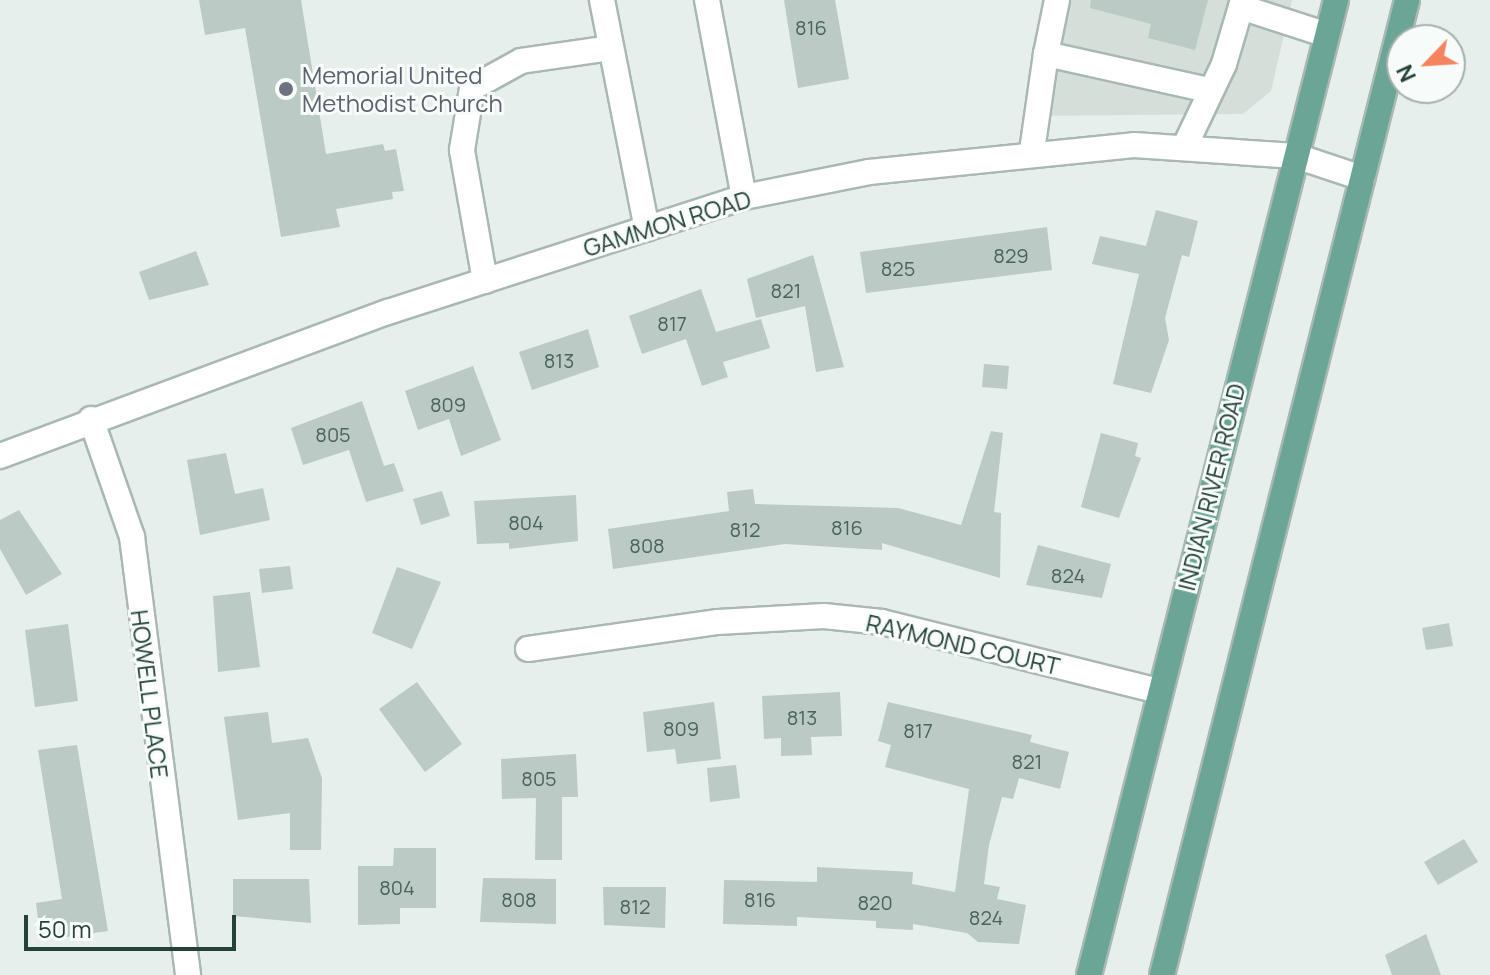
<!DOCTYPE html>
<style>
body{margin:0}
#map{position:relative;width:1490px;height:975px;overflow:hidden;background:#e6efeb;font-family:Manrope,sans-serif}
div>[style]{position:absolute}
.built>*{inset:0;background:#d4dfda}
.building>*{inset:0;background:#bbcac4}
.roads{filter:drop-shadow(2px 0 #a8b8b2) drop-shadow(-2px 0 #a8b8b2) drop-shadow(0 2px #a8b8b2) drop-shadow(0 -2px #a8b8b2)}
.minor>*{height:24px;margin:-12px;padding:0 12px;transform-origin:12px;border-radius:12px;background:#fff}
.major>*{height:24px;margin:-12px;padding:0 12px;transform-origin:12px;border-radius:12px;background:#6aa596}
.dots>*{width:22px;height:22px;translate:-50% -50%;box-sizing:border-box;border:4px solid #f7fbf9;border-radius:50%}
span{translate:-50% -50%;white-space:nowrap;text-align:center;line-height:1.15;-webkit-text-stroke:6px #f7fbf9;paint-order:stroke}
.number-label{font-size:20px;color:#4a645c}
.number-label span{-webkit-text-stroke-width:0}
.worship-label{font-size:24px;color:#5b616d}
.left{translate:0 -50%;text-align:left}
.street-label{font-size:24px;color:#24423a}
.north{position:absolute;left:1386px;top:24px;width:80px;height:80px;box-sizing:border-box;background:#f7fbf9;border:2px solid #a3b1ad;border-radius:50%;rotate:245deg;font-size:22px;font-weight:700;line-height:32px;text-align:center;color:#24423a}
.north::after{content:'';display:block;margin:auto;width:28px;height:36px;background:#f4845f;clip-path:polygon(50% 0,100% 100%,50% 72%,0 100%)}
.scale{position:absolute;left:24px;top:915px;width:212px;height:36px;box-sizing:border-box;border:4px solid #24423a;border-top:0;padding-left:10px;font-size:24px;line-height:28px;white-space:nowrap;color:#24423a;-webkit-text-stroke:6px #f7fbf9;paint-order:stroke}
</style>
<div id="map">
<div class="built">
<div style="clip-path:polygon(1042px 0,1292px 0,1271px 91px,1243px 114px,1026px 116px)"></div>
</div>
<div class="building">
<div style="clip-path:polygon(199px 0,301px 0,326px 154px,383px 144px,385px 151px,396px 149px,404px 191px,392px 192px,393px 199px,336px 209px,340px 227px,281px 237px,245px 28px,205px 35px)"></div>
<div style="clip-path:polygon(784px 0,835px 0,849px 79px,798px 88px)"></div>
<div style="clip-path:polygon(1091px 0,1208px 0,1195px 50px,1148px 38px,1151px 24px,1090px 8px)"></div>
<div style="clip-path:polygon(1156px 210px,1198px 221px,1189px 257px,1182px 255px,1165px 318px,1169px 340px,1151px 393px,1113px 384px,1139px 274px,1092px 264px,1100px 236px,1146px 246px)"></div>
<div style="clip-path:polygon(1047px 227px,1052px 270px,866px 293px,860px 252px)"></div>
<div style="clip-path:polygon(196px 251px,209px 285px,149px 300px,139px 272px)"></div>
<div style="clip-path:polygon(813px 255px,844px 367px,816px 372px,805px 306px,756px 318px,747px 279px)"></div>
<div style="clip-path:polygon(701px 289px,716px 332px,761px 319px,770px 348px,723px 362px,728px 377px,702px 386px,686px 339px,642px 354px,629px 316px)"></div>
<div style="clip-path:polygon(588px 329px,599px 367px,532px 390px,519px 352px)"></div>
<div style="clip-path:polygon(984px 364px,1009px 366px,1007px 389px,982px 387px)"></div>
<div style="clip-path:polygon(473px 366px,501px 440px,461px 456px,449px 419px,418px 430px,405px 391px)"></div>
<div style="clip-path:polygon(362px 401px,384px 466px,394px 463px,404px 491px,366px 502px,349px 450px,303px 465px,291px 428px)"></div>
<div style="clip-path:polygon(991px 431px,1003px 433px,994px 512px,1001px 513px,1000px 578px,882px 543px,882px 550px,785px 544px,613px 569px,608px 529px,729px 511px,727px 492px,753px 489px,755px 504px,898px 508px,961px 525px)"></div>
<div style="clip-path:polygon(1101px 433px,1138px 443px,1135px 456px,1141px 458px,1119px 518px,1081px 507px)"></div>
<div style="clip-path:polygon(226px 453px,235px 494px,263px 488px,270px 520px,200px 535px,187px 460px)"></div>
<div style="clip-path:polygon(442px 491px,450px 516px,421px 525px,413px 499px)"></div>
<div style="clip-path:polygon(576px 495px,578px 541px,509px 549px,509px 543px,477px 544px,474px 501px)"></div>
<div style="clip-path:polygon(19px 510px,62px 574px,26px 595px,0 549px,0 520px)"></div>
<div style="clip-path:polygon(1038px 545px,1111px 564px,1102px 598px,1026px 585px)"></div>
<div style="clip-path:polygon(290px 566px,293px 589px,262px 593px,259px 569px)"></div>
<div style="clip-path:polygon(397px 567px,441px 582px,412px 649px,372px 633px)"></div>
<div style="clip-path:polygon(250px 592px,260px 667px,218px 672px,213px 596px)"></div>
<div style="clip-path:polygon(1449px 623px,1453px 646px,1426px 650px,1422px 628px)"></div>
<div style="clip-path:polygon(68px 624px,78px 701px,35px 707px,25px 630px)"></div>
<div style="clip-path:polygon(417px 682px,462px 744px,425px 772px,379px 709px)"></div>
<div style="clip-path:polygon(840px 692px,842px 736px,811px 737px,812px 755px,781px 756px,781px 738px,764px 739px,762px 696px)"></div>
<div style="clip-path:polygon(714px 702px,721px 759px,677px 764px,675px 749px,647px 752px,643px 712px)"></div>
<div style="clip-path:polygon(888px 702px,1032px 735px,1030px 742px,1069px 752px,1060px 789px,1019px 778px,1013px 799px,1002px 797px,989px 845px,984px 884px,1000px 887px,997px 899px,1026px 905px,1019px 944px,978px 942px,967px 933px,913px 924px,913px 930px,876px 928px,876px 921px,797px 917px,797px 926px,723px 924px,724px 880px,817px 882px,817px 867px,913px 872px,912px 884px,955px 892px,969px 789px,885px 767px,891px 745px,878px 741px)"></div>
<div style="clip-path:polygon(268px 712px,272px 743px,308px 738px,322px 778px,321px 850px,290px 850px,290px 813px,238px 820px,224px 717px)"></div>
<div style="clip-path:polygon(77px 745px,108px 931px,66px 937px,65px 923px,39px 927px,36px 903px,62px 899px,38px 750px)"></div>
<div style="clip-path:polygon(576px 754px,578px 797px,562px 797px,562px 860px,535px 860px,536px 798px,502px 799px,501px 759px)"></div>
<div style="clip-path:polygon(736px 765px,740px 798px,710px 802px,707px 768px)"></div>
<div style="clip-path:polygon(1464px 839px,1478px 862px,1438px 885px,1424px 862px)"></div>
<div style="clip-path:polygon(394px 848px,436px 848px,436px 908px,400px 908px,400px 924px,358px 925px,358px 866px,393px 866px)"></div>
<div style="clip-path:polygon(483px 878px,556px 879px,556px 924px,480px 922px)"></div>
<div style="clip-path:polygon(233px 879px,309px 879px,311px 923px,233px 916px)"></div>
<div style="clip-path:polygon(603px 887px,666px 887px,665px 928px,604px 925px)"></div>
<div style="clip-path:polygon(1426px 934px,1441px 975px,1392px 975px,1385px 955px)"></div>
</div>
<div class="roads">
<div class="minor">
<div style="left:602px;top:0;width:233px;rotate:78.9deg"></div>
<div style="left:707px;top:0;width:200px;rotate:79.4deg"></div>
<div style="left:1241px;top:7px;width:90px;rotate:18deg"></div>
<div style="left:1046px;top:54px;width:55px;rotate:-78.5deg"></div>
<div style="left:1184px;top:148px;width:93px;rotate:-64.5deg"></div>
<div style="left:1224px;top:64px;width:67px;rotate:-73.5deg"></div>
<div style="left:1032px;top:151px;width:98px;rotate:-81.8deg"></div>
<div style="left:1046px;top:54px;width:166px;rotate:12.5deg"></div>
<div style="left:485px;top:281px;width:133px;rotate:-100deg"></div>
<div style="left:462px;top:150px;width:63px;rotate:-80.8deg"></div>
<div style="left:472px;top:88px;width:56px;rotate:-28.9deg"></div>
<div style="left:521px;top:61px;width:90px;rotate:-8.3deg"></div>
<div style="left:91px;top:419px;width:125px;rotate:70.8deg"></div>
<div style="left:132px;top:537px;width:442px;rotate:82.7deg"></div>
<div style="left:0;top:456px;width:414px;rotate:-20.4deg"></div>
<div style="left:388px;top:312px;width:374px;rotate:-17.9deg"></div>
<div style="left:744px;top:197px;width:127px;rotate:-11.3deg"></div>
<div style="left:869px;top:172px;width:266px;rotate:-5.8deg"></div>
<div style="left:1134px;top:145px;width:162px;rotate:3.9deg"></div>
<div style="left:1296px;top:156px;width:70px;rotate:18.4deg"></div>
<div style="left:528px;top:649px;width:192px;rotate:-8.1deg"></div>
<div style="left:718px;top:622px;width:106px;rotate:-3.2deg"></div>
<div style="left:824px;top:616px;width:58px;rotate:5.9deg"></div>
<div style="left:882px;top:622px;width:285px;rotate:14deg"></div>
</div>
<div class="major">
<div style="left:1089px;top:975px;width:1006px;rotate:-75.78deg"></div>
<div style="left:1162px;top:975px;width:1005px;rotate:-75.89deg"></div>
</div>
</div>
<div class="dots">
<div style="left:286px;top:89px;background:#6b7280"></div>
</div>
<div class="number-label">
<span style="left:811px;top:27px">816</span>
<span style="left:1011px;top:255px">829</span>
<span style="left:898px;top:268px">825</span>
<span style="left:786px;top:290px">821</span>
<span style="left:672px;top:323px">817</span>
<span style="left:559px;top:360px">813</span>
<span style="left:448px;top:404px">809</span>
<span style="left:333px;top:434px">805</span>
<span style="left:526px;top:522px">804</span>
<span style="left:847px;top:527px">816</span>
<span style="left:745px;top:529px">812</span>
<span style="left:647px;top:545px">808</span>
<span style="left:1068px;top:575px">824</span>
<span style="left:802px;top:717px">813</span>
<span style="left:681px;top:728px">809</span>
<span style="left:918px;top:730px">817</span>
<span style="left:1027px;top:761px">821</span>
<span style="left:539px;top:778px">805</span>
<span style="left:397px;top:887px">804</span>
<span style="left:519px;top:899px">808</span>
<span style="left:760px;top:899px">816</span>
<span style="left:875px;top:902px">820</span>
<span style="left:635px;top:906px">812</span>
<span style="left:986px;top:917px">824</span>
</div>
<div class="worship-label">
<span class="left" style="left:302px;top:89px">Memorial United<br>Methodist Church</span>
</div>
<div class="street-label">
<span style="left:667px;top:223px;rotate:-17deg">GAMMON ROAD</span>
<span style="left:1211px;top:487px;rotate:-76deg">INDIAN RIVER ROAD</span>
<span style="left:963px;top:644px;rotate:13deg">RAYMOND COURT</span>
<span style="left:150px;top:694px;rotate:83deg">HOWELL PLACE</span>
</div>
<div class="north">N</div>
<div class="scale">50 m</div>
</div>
